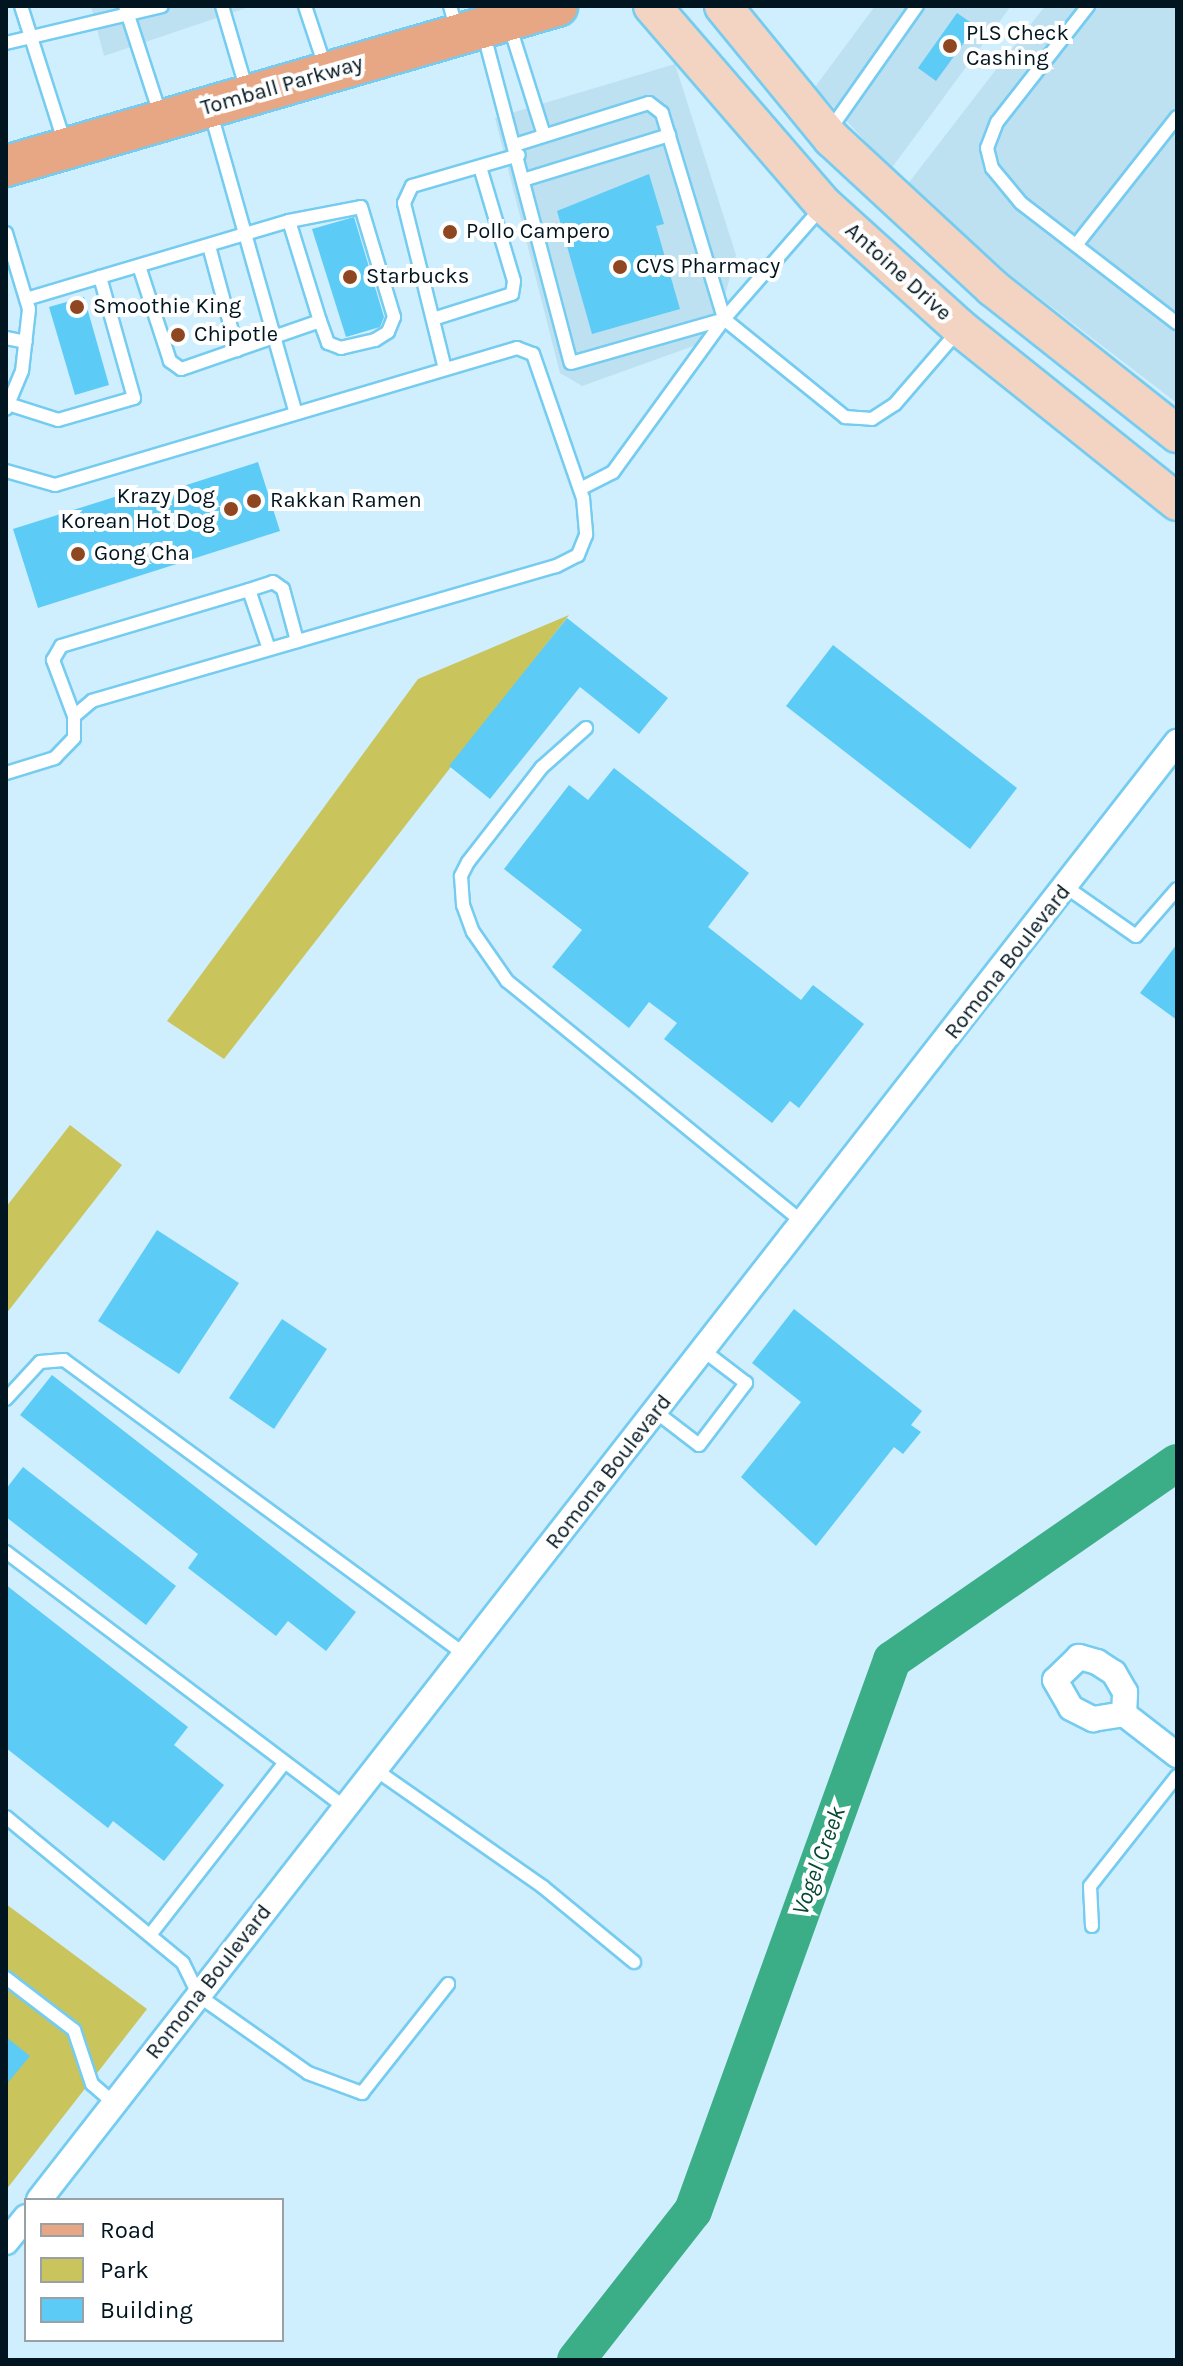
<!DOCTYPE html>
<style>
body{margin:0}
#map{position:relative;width:1183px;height:2366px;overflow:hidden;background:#cfeffe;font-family:Karla,sans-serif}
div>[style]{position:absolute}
.built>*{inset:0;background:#bde1f0}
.green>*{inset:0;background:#c9c45b}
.river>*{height:38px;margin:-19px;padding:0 19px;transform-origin:19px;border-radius:19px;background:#3cae87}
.building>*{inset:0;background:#5ccbf6}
.roads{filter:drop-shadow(2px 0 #75ccf0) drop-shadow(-2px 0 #75ccf0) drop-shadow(0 2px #75ccf0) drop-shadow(0 -2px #75ccf0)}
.service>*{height:12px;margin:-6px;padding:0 6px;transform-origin:6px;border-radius:6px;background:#fff}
.minor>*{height:24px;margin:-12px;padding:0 12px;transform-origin:12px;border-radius:12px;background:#fff}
.secondary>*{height:36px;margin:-18px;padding:0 18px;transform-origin:18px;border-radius:18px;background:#f3d3c2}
.primary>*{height:40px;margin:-20px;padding:0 20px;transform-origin:20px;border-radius:20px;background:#e8a784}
.dots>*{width:22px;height:22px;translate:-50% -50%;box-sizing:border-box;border:4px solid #fff;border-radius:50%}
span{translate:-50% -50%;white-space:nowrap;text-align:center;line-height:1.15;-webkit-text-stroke:8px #fff;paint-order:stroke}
.poi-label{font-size:22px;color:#00151f}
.left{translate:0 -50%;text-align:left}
.right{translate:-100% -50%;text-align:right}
.street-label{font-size:22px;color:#00151f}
.water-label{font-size:24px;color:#054834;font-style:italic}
.frame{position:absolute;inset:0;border:8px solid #00151f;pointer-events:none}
.legend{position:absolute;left:24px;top:2198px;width:260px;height:144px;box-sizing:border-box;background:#fff;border:2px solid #99a1a5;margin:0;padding:10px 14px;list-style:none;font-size:24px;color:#00151f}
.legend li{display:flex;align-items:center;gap:16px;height:40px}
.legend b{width:40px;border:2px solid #99a1a5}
</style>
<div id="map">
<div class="built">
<div style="clip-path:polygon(91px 6px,252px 6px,104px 56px)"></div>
<div style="clip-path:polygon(875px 6px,1011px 6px,891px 169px,815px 87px)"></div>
<div style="clip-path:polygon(1045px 6px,1177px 6px,1177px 403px,1011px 276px,907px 185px)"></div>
<div style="clip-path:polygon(675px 64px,736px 255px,713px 339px,582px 386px,560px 373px,495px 118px)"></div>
</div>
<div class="green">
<div style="clip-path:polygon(569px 615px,224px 1059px,167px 1021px,418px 679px)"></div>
<div style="clip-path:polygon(70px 1125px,122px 1165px,6px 1314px,6px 1207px)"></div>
<div style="clip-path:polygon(6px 1904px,147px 2009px,6px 2190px)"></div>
</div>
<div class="river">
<div style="left:576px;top:2360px;width:189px;rotate:-51.9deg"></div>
<div style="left:693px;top:2211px;width:586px;rotate:-70.14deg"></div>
<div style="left:892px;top:1660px;width:346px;rotate:-34.7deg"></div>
</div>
<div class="building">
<div style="clip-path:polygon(957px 13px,976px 26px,936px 81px,918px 68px)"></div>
<div style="clip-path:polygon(649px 174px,664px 224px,656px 226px,680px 309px,592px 334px,557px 211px)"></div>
<div style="clip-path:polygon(354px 217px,384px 317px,380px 327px,346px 337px,312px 229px)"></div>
<div style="clip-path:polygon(84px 297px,109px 385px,75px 395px,49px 307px)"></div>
<div style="clip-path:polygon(258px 462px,280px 531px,38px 608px,13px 529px,124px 494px,127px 504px)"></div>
<div style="clip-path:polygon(567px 618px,668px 698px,639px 734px,580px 687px,490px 799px,449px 766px)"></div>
<div style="clip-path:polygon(833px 645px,1017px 788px,970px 849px,786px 706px)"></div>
<div style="clip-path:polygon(614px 768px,749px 873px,708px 927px,801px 1000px,813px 985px,864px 1024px,799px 1108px,790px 1101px,772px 1123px,664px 1039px,677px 1023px,649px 1002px,629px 1028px,552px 967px,582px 930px,504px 869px,569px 785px,588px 800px)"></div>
<div style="clip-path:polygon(1177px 944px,1177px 1020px,1140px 993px)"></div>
<div style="clip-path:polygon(157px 1230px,239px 1283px,179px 1374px,98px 1321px)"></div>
<div style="clip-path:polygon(794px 1309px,922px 1411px,911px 1425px,921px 1432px,903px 1454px,894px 1447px,816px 1546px,741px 1477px,801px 1402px,752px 1363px)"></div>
<div style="clip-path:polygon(282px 1319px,327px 1349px,274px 1429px,229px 1398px)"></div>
<div style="clip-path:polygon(52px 1375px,356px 1612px,326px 1651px,288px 1621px,276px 1636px,188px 1568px,198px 1554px,20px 1415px)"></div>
<div style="clip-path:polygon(23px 1467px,176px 1586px,146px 1625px,6px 1517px,6px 1489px)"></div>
<div style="clip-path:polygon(6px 1585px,188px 1727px,174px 1745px,224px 1785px,164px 1861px,113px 1821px,108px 1828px,6px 1748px)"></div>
<div style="clip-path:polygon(6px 2037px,30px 2056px,6px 2085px)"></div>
</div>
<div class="roads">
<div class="service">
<div style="left:21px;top:6px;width:145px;rotate:72.3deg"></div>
<div style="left:125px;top:6px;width:114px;rotate:72deg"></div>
<div style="left:222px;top:6px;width:89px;rotate:73.6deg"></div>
<div style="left:305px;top:6px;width:63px;rotate:71.6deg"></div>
<div style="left:450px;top:6px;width:25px;rotate:74deg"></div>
<div style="left:1088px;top:6px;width:147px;rotate:128.1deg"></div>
<div style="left:997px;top:122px;width:28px;rotate:111deg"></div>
<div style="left:987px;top:148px;width:21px;rotate:76deg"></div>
<div style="left:992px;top:168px;width:45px;rotate:50.4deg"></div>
<div style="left:1021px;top:203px;width:197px;rotate:37.6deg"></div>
<div style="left:509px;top:24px;width:116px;rotate:72.5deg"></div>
<div style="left:483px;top:31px;width:343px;rotate:75.2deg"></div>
<div style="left:571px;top:363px;width:159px;rotate:-16deg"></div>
<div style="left:724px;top:319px;width:156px;rotate:39deg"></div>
<div style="left:845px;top:417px;width:27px;rotate:4deg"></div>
<div style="left:872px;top:419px;width:27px;rotate:-33deg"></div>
<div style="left:895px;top:404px;width:96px;rotate:-49.2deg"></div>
<div style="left:6px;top:43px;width:160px;rotate:-13.3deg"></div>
<div style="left:210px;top:110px;width:315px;rotate:74.2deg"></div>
<div style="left:829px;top:131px;width:153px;rotate:-54.9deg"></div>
<div style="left:518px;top:144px;width:137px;rotate:-17.4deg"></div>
<div style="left:649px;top:103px;width:16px;rotate:38deg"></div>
<div style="left:662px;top:113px;width:215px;rotate:73.2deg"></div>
<div style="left:523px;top:180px;width:153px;rotate:-17.1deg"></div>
<div style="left:289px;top:221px;width:73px;rotate:-11deg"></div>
<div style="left:361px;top:207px;width:115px;rotate:73.3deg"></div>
<div style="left:394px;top:317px;width:16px;rotate:112deg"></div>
<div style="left:388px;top:332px;width:15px;rotate:148deg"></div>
<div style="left:375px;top:340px;width:35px;rotate:167deg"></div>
<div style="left:341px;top:348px;width:14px;rotate:-159deg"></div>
<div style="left:328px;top:343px;width:23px;rotate:-110deg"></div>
<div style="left:6px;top:233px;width:79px;rotate:73.2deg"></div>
<div style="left:29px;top:309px;width:62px;rotate:96.4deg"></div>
<div style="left:22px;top:371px;width:41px;rotate:112.8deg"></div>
<div style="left:1076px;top:245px;width:163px;rotate:-51.7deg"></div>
<div style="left:209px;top:246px;width:108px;rotate:74.9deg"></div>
<div style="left:100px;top:277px;width:197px;rotate:-16.5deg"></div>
<div style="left:289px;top:221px;width:105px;rotate:72.8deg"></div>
<div style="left:320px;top:321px;width:147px;rotate:160.9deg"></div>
<div style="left:181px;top:369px;width:14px;rotate:-144deg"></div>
<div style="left:170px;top:361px;width:100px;rotate:-108.1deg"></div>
<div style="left:433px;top:319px;width:83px;rotate:-17.6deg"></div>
<div style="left:512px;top:294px;width:13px;rotate:-81deg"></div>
<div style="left:514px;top:281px;width:119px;rotate:-106.6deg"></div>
<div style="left:6px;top:338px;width:20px;rotate:11deg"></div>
<div style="left:445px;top:369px;width:171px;rotate:-103.9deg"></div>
<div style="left:404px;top:203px;width:19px;rotate:-65deg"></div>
<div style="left:412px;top:186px;width:111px;rotate:-16.2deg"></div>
<div style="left:8px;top:404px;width:52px;rotate:17.7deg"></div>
<div style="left:58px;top:420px;width:79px;rotate:-16.1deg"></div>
<div style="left:134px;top:398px;width:126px;rotate:-105.7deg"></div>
<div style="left:100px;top:277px;width:77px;rotate:163.4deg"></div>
<div style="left:6px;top:471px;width:51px;rotate:15.9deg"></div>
<div style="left:55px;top:485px;width:482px;rotate:-16.5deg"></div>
<div style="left:517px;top:348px;width:17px;rotate:21deg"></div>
<div style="left:533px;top:354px;width:152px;rotate:70.9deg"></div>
<div style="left:583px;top:498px;width:37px;rotate:85deg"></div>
<div style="left:586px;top:535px;width:22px;rotate:112deg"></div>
<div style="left:578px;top:555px;width:25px;rotate:153deg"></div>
<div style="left:556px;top:566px;width:483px;rotate:163.8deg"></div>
<div style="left:92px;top:701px;width:23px;rotate:140deg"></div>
<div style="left:74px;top:716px;width:22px;rotate:90deg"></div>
<div style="left:74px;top:738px;width:28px;rotate:134deg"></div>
<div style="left:55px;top:758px;width:51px;rotate:163deg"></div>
<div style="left:580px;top:489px;width:37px;rotate:-27deg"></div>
<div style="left:613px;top:472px;width:189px;rotate:-54deg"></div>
<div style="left:724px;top:319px;width:149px;rotate:-48.8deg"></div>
<div style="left:249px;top:590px;width:25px;rotate:-18deg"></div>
<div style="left:273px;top:582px;width:12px;rotate:35deg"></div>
<div style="left:283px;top:589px;width:54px;rotate:74.9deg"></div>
<div style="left:74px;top:716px;width:60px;rotate:-110.6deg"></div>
<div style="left:53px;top:660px;width:16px;rotate:-60deg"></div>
<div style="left:61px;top:646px;width:196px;rotate:-16.6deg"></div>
<div style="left:249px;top:590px;width:62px;rotate:71.3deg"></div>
<div style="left:586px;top:728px;width:59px;rotate:138.4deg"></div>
<div style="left:542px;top:767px;width:120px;rotate:127.9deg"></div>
<div style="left:468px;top:862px;width:16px;rotate:117deg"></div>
<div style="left:461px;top:876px;width:29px;rotate:86deg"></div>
<div style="left:463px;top:905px;width:29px;rotate:70deg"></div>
<div style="left:473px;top:932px;width:60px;rotate:55.2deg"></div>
<div style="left:507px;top:981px;width:383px;rotate:39.2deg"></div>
<div style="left:1066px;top:887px;width:85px;rotate:35deg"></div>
<div style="left:1136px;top:936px;width:62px;rotate:-48.9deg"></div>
<div style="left:6px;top:1399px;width:50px;rotate:-47.4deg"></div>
<div style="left:40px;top:1362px;width:24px;rotate:-5deg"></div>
<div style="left:64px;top:1360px;width:499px;rotate:36.3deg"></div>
<div style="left:656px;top:1412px;width:54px;rotate:37.5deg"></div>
<div style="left:699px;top:1445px;width:78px;rotate:-52.8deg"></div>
<div style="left:746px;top:1383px;width:53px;rotate:-142.7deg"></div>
<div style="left:6px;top:1552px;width:426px;rotate:37deg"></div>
<div style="left:376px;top:1770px;width:204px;rotate:35deg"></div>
<div style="left:543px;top:1887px;width:118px;rotate:39.5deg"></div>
<div style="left:6px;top:1817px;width:229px;rotate:39.5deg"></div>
<div style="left:183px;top:1963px;width:37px;rotate:64deg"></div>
<div style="left:199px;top:1996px;width:133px;rotate:35.2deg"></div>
<div style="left:308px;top:2073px;width:58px;rotate:20.3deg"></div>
<div style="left:362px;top:2093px;width:139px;rotate:-51.7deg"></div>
<div style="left:1092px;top:1926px;width:40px;rotate:-92.9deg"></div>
<div style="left:1090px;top:1886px;width:140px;rotate:-51.7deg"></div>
<div style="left:150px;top:1935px;width:219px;rotate:-52deg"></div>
<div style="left:6px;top:1978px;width:86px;rotate:37.4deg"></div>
<div style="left:74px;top:2030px;width:57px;rotate:71.6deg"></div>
<div style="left:92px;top:2084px;width:28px;rotate:41deg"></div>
</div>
<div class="minor">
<div style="left:1124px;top:1714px;width:22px;rotate:-87deg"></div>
<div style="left:1125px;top:1692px;width:22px;rotate:-120deg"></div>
<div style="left:1114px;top:1673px;width:20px;rotate:-147deg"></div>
<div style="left:1097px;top:1662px;width:19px;rotate:-164deg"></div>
<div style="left:1079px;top:1657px;width:33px;rotate:136deg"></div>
<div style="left:1055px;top:1680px;width:32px;rotate:60deg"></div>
<div style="left:1071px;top:1708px;width:25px;rotate:27deg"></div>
<div style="left:1093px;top:1719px;width:31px;rotate:-9deg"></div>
<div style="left:1124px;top:1714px;width:67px;rotate:37.7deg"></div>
<div style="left:39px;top:2200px;width:1850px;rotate:-52.03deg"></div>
<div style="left:6px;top:2242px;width:32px;rotate:-51deg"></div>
</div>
<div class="secondary">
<div style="left:652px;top:6px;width:263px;rotate:49.2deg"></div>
<div style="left:824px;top:205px;width:183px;rotate:42.1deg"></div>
<div style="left:960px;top:328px;width:278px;rotate:38.7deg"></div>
<div style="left:723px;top:6px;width:172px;rotate:50.7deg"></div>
<div style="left:832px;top:139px;width:219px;rotate:42.8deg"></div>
<div style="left:993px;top:288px;width:235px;rotate:38.4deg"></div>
</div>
<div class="primary">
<div style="left:6px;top:166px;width:574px;rotate:-16.19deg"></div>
</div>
</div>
<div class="dots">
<div style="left:950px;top:46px;background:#8e4721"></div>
<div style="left:450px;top:232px;background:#8e4721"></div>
<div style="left:620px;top:267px;background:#8e4721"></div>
<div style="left:350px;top:277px;background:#8e4721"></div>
<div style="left:77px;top:307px;background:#8e4721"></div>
<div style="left:178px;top:335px;background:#8e4721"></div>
<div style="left:254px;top:501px;background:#8e4721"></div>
<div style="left:231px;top:509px;background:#8e4721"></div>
<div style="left:78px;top:554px;background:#8e4721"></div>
</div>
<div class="poi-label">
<span class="left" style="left:966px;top:46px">PLS Check<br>Cashing</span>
<span class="left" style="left:466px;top:232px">Pollo Campero</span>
<span class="left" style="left:636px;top:267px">CVS Pharmacy</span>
<span class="left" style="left:366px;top:277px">Starbucks</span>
<span class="left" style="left:93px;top:307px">Smoothie King</span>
<span class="left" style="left:194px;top:335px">Chipotle</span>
<span class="right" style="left:215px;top:509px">Krazy Dog<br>Korean Hot Dog</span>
<span class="left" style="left:270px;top:501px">Rakkan Ramen</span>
<span class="left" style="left:94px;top:554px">Gong Cha</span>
</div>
<div class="street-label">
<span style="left:282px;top:86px;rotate:-16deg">Tomball Parkway</span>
<span style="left:898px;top:272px;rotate:42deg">Antoine Drive</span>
<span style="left:1008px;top:962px;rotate:-52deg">Romona Boulevard</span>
<span style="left:609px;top:1472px;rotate:-52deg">Romona Boulevard</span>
<span style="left:209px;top:1982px;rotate:-52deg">Romona Boulevard</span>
</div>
<div class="water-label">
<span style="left:819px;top:1861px;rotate:-70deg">Vogel Creek</span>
</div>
<div class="frame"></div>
<ul class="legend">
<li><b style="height:10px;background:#e8a784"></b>Road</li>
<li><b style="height:22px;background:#c9c45b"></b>Park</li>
<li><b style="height:22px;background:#5ccbf6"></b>Building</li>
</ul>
</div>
